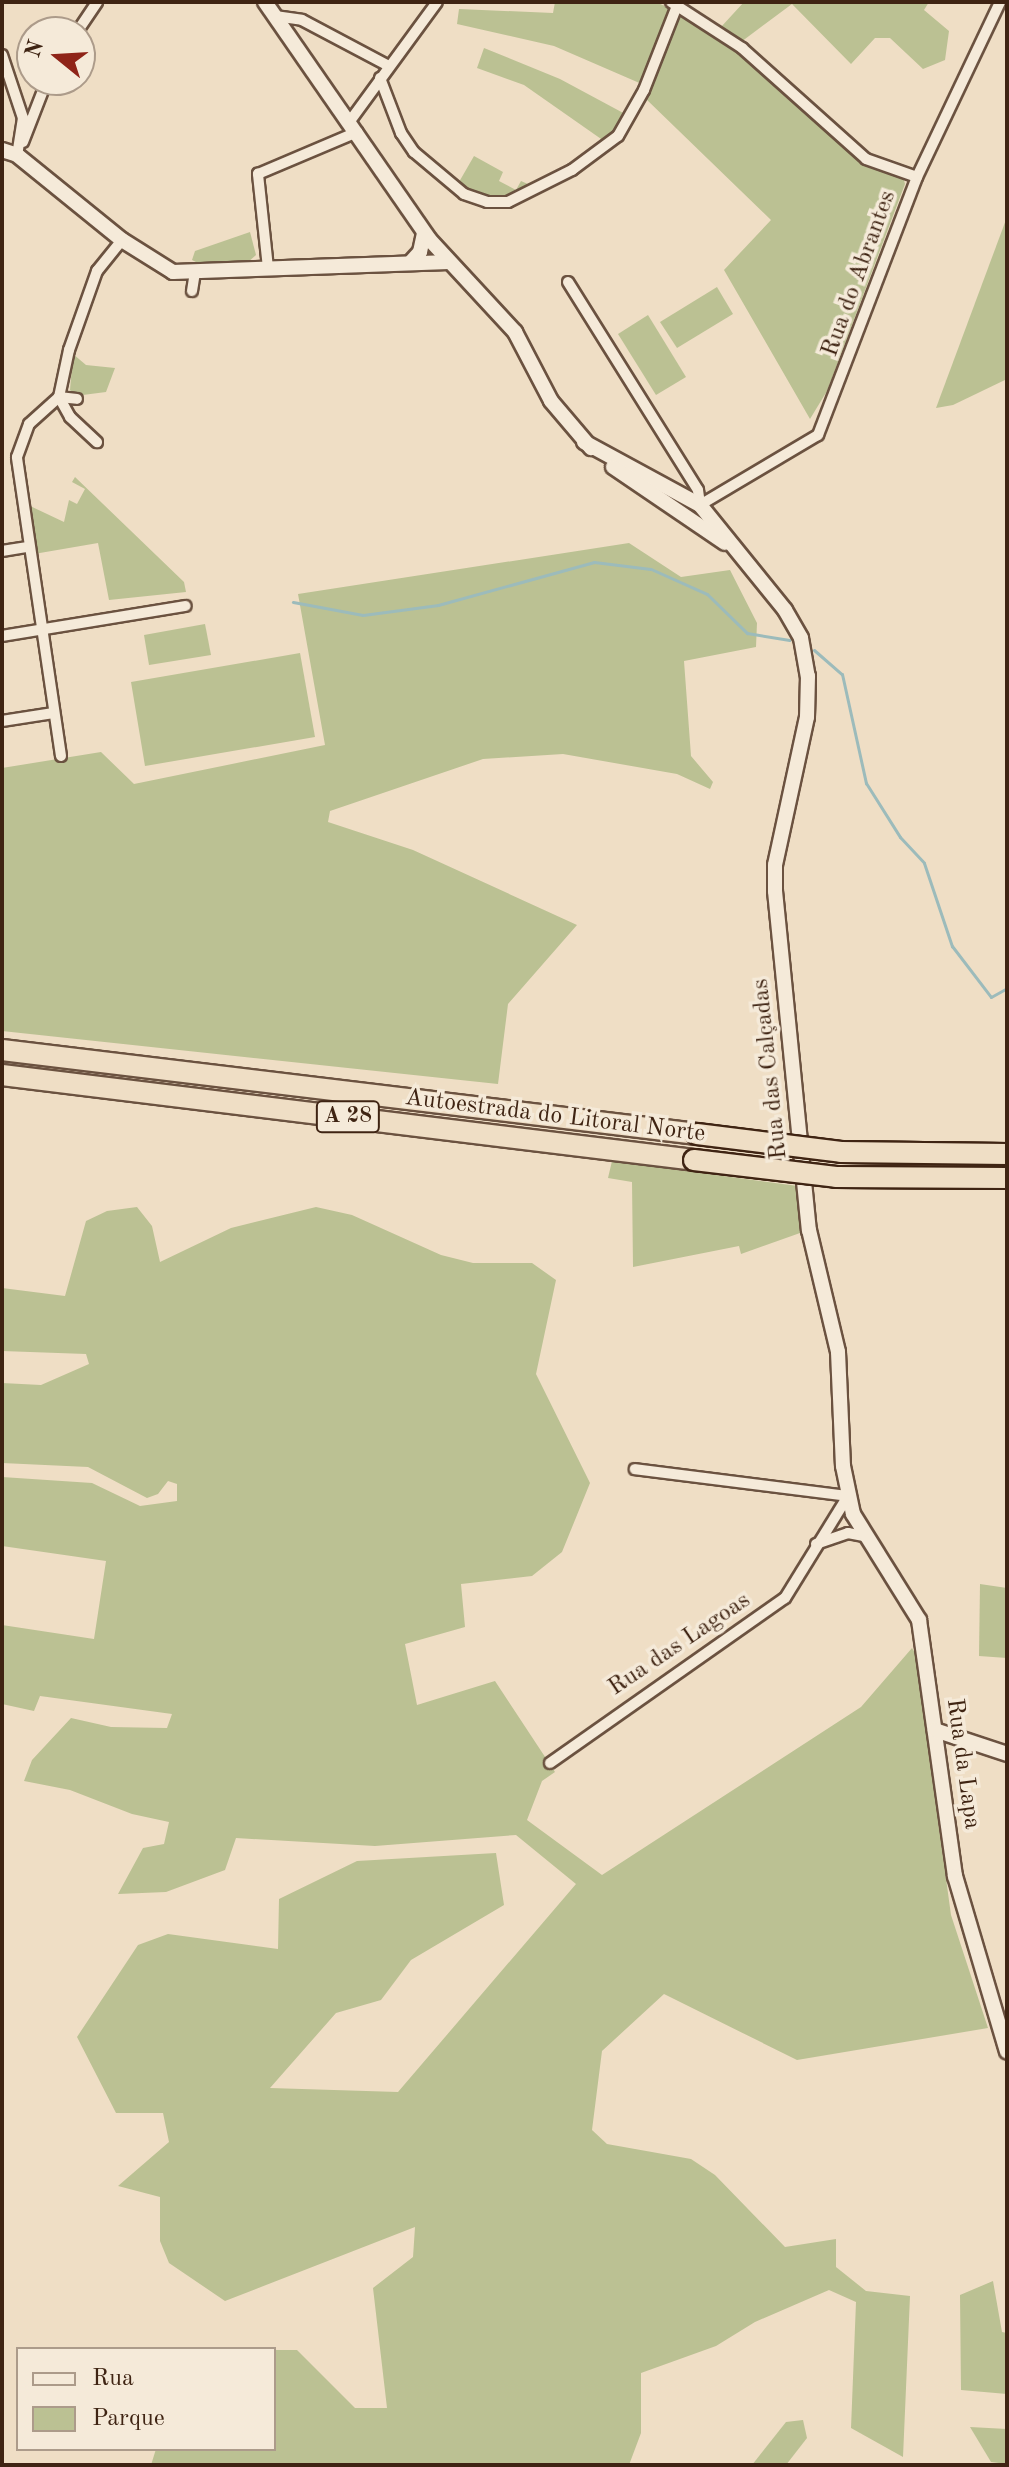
<!DOCTYPE html>
<meta charset="utf-8">
<style>
body{margin:0}
#map{position:relative;width:1009px;height:2467px;overflow:hidden;background:#efdec5;font-family:"Old Standard TT",serif}
div>[style]{position:absolute}
.green>*{inset:0;background:#bbc193}
.stream>*{height:3px;margin:-1.5px;padding:0 1.5px;transform-origin:1.5px;border-radius:1.5px;background:#9cbbbb}
.roads{filter:drop-shadow(2px 0 #6b5240) drop-shadow(-2px 0 #6b5240) drop-shadow(0 2px #6b5240) drop-shadow(0 -2px #6b5240)}
.minor>*{height:10px;margin:-5px;padding:0 5px;transform-origin:5px;border-radius:5px;background:#f5ead9}
.tertiary>*{height:14px;margin:-7px;padding:0 7px;transform-origin:7px;border-radius:7px;background:#f5ead9}
.secondary>*{height:14px;margin:-7px;padding:0 7px;transform-origin:7px;border-radius:7px;background:#f5ead9}
.motorway>*{height:20px;margin:-10px;padding:0 10px;transform-origin:10px;border-radius:10px;background:#efdec5}
.bridges{filter:drop-shadow(2px 0 #3f2413) drop-shadow(-2px 0 #3f2413) drop-shadow(0 2px #3f2413) drop-shadow(0 -2px #3f2413)}
.motorway-bridge>*{height:20px;margin:-10px;padding:0 10px;transform-origin:10px;border-radius:10px;background:#efdec5}
span{translate:-50% -50%;white-space:nowrap;text-align:center;line-height:1.15;-webkit-text-stroke:7px #f5ead9;paint-order:stroke}
.shield-label span{padding:2px 6px;background:#f5ead9;border:2px solid;border-radius:6px;-webkit-text-stroke-width:0}
.shield-label{font-size:22px;color:#3f2413;font-weight:700}
.street-label{font-size:24px;color:#3f2413}
.frame{position:absolute;inset:0;border:4px solid #3f2413;pointer-events:none}
.legend{position:absolute;left:16px;top:2347px;width:260px;height:104px;box-sizing:border-box;background:#f5ead9;border:2px solid #ac9b8a;margin:0;padding:10px 14px;list-style:none;font-size:24px;color:#3f2413}
.legend li{display:flex;align-items:center;gap:16px;height:40px}
.legend b{width:40px;border:2px solid #ac9b8a}
.north{position:absolute;left:16px;top:16px;width:80px;height:80px;box-sizing:border-box;background:#f5ead9;border:2px solid #ac9b8a;border-radius:50%;rotate:288deg;font-size:22px;font-weight:700;line-height:32px;text-align:center;color:#3f2413}
.north::after{content:'';display:block;margin:auto;width:28px;height:36px;background:#8f2418;clip-path:polygon(50% 0,100% 100%,50% 72%,0 100%)}
</style>
<div id="map">
<div class="green">
<div style="clip-path:polygon(555px 2px,656px 2px,669px 8px,738px 54px,840px 145px,866px 163px,903px 176px,905px 184px,827px 391px,810px 419px,724px 270px,771px 220px,646px 99px,651px 88px,554px 46px,457px 24px,459px 9px,553px 13px)"></div>
<div style="clip-path:polygon(744px 2px,929px 2px,924px 10px,949px 31px,945px 60px,923px 69px,890px 38px,875px 38px,851px 64px,792px 4px,741px 42px,721px 27px)"></div>
<div style="clip-path:polygon(484px 48px,560px 79px,627px 115px,604px 141px,524px 85px,477px 68px)"></div>
<div style="clip-path:polygon(474px 156px,503px 172px,499px 181px,516px 190px,521px 181px,530px 185px,507px 199px,481px 197px,459px 182px)"></div>
<div style="clip-path:polygon(1007px 217px,1007px 379px,953px 405px,936px 408px)"></div>
<div style="clip-path:polygon(250px 232px,256px 255px,247px 263px,204px 266px,192px 260px,195px 251px)"></div>
<div style="clip-path:polygon(717px 287px,733px 314px,677px 348px,660px 322px)"></div>
<div style="clip-path:polygon(648px 315px,686px 377px,656px 395px,618px 334px)"></div>
<div style="clip-path:polygon(73px 354px,86px 365px,115px 368px,106px 392px,75px 396px,70px 390px)"></div>
<div style="clip-path:polygon(75px 477px,184px 582px,186px 592px,109px 600px,98px 543px,34px 554px,28px 505px,64px 522px,69px 500px,77px 504px,85px 489px,72px 482px)"></div>
<div style="clip-path:polygon(629px 543px,681px 577px,730px 570px,757px 623px,756px 647px,684px 661px,691px 756px,713px 782px,710px 789px,677px 774px,563px 754px,483px 759px,330px 811px,328px 822px,413px 850px,577px 925px,508px 1004px,498px 1084px,2px 1031px,2px 768px,101px 752px,134px 784px,325px 745px,298px 594px)"></div>
<div style="clip-path:polygon(205px 624px,211px 655px,149px 665px,144px 635px)"></div>
<div style="clip-path:polygon(300px 653px,315px 737px,145px 766px,131px 682px)"></div>
<div style="clip-path:polygon(612px 1161px,798px 1186px,800px 1233px,741px 1254px,739px 1246px,633px 1267px,632px 1182px,608px 1178px)"></div>
<div style="clip-path:polygon(137px 1207px,152px 1226px,160px 1262px,231px 1228px,316px 1207px,352px 1215px,441px 1255px,473px 1263px,532px 1263px,556px 1280px,536px 1374px,590px 1483px,562px 1552px,532px 1576px,461px 1584px,465px 1627px,405px 1644px,417px 1705px,495px 1681px,555px 1772px,542px 1781px,527px 1820px,602px 1875px,861px 1707px,912px 1648px,915px 1653px,951px 1915px,988px 2028px,797px 2060px,664px 1994px,602px 2051px,592px 2130px,607px 2144px,691px 2159px,715px 2175px,785px 2247px,836px 2239px,836px 2267px,866px 2291px,910px 2296px,903px 2457px,851px 2428px,856px 2302px,829px 2290px,755px 2322px,716px 2346px,641px 2373px,641px 2433px,629px 2465px,151px 2465px,156px 2449px,274px 2449px,274px 2350px,297px 2350px,355px 2408px,387px 2408px,373px 2288px,413px 2257px,415px 2227px,225px 2301px,169px 2263px,160px 2241px,160px 2197px,118px 2186px,169px 2142px,163px 2113px,116px 2113px,77px 2037px,138px 1945px,168px 1934px,278px 1949px,279px 1899px,357px 1861px,496px 1853px,504px 1905px,411px 1960px,381px 2000px,336px 2013px,270px 2088px,398px 2092px,576px 1884px,516px 1835px,375px 1846px,236px 1838px,225px 1870px,166px 1892px,118px 1894px,143px 1848px,164px 1844px,169px 1822px,132px 1814px,70px 1790px,24px 1781px,32px 1760px,71px 1718px,111px 1727px,167px 1728px,172px 1714px,40px 1696px,34px 1711px,2px 1704px,2px 1625px,94px 1639px,106px 1561px,2px 1546px,2px 1477px,92px 1483px,140px 1506px,177px 1501px,177px 1484px,168px 1481px,158px 1494px,147px 1498px,88px 1467px,2px 1463px,2px 1383px,41px 1385px,89px 1364px,86px 1354px,2px 1351px,2px 1288px,65px 1296px,86px 1221px,107px 1211px)"></div>
<div style="clip-path:polygon(980px 1584px,1007px 1588px,1007px 1658px,979px 1656px)"></div>
<div style="clip-path:polygon(993px 2281px,1002px 2332px,1007px 2333px,1007px 2394px,961px 2390px,960px 2295px)"></div>
<div style="clip-path:polygon(803px 2420px,807px 2438px,786px 2465px,752px 2465px,786px 2422px)"></div>
<div style="clip-path:polygon(970px 2427px,1007px 2429px,1007px 2464px,991px 2462px)"></div>
</div>
<div class="stream">
<div style="left:293px;top:602px;width:71px;rotate:10.5deg"></div>
<div style="left:363px;top:615px;width:76px;rotate:-7.6deg"></div>
<div style="left:438px;top:605px;width:162px;rotate:-15.4deg"></div>
<div style="left:594px;top:562px;width:57px;rotate:7deg"></div>
<div style="left:651px;top:569px;width:61px;rotate:24.1deg"></div>
<div style="left:707px;top:594px;width:56px;rotate:44.3deg"></div>
<div style="left:747px;top:633px;width:43px;rotate:9.5deg"></div>
<div style="left:814px;top:650px;width:37px;rotate:41deg"></div>
<div style="left:842px;top:674px;width:112px;rotate:77.6deg"></div>
<div style="left:866px;top:783px;width:64px;rotate:57.8deg"></div>
<div style="left:900px;top:837px;width:35px;rotate:47deg"></div>
<div style="left:924px;top:863px;width:88px;rotate:71.4deg"></div>
<div style="left:952px;top:946px;width:64px;rotate:52.6deg"></div>
<div style="left:991px;top:997px;width:18px;rotate:-29deg"></div>
</div>
<div class="roads">
<div class="minor">
<div style="left:671px;top:2px;width:85px;rotate:32.9deg"></div>
<div style="left:742px;top:48px;width:166px;rotate:41.8deg"></div>
<div style="left:866px;top:159px;width:54px;rotate:19.4deg"></div>
<div style="left:275px;top:16px;width:27px;rotate:8deg"></div>
<div style="left:302px;top:20px;width:98px;rotate:27.9deg"></div>
<div style="left:77px;top:32px;width:36px;rotate:-56deg"></div>
<div style="left:2px;top:55px;width:66px;rotate:71.6deg"></div>
<div style="left:23px;top:118px;width:37px;rotate:99deg"></div>
<div style="left:380px;top:78px;width:59px;rotate:69.1deg"></div>
<div style="left:401px;top:133px;width:23px;rotate:56deg"></div>
<div style="left:414px;top:152px;width:65px;rotate:40deg"></div>
<div style="left:464px;top:194px;width:24px;rotate:19deg"></div>
<div style="left:487px;top:202px;width:21px"></div>
<div style="left:508px;top:202px;width:72px;rotate:-26.6deg"></div>
<div style="left:572px;top:170px;width:57px;rotate:-36.5deg"></div>
<div style="left:618px;top:136px;width:53px;rotate:-60.5deg"></div>
<div style="left:644px;top:90px;width:90px;rotate:-68.6deg"></div>
<div style="left:350px;top:121px;width:147px;rotate:-53.8deg"></div>
<div style="left:23px;top:142px;width:66px;rotate:-68.8deg"></div>
<div style="left:268px;top:268px;width:95px;rotate:-96.1deg"></div>
<div style="left:258px;top:174px;width:108px;rotate:-23deg"></div>
<div style="left:568px;top:282px;width:245px;rotate:58deg"></div>
<div style="left:698px;top:490px;width:15px;rotate:82deg"></div>
<div style="left:700px;top:505px;width:137px;rotate:-30.7deg"></div>
<div style="left:818px;top:435px;width:276px;rotate:-69deg"></div>
<div style="left:917px;top:177px;width:194px;rotate:-64.6deg"></div>
<div style="left:192px;top:291px;width:18px;rotate:-81deg"></div>
<div style="left:59px;top:397px;width:23px;rotate:61deg"></div>
<div style="left:70px;top:417px;width:37px;rotate:43deg"></div>
<div style="left:59px;top:397px;width:18px;rotate:6deg"></div>
<div style="left:2px;top:551px;width:26px;rotate:-9deg"></div>
<div style="left:2px;top:636px;width:186px;rotate:-9.3deg"></div>
<div style="left:2px;top:721px;width:52px;rotate:-8.9deg"></div>
<div style="left:61px;top:756px;width:302px;rotate:-98.4deg"></div>
<div style="left:17px;top:457px;width:35px;rotate:-70deg"></div>
<div style="left:29px;top:424px;width:40px;rotate:-42deg"></div>
<div style="left:59px;top:397px;width:48px;rotate:-78deg"></div>
<div style="left:69px;top:350px;width:84px;rotate:-70.5deg"></div>
<div style="left:97px;top:271px;width:40px;rotate:-51deg"></div>
<div style="left:816px;top:1544px;width:34px;rotate:-19deg"></div>
<div style="left:848px;top:1533px;width:16px;rotate:11deg"></div>
<div style="left:550px;top:1763px;width:287px;rotate:-35.1deg"></div>
<div style="left:785px;top:1598px;width:120px;rotate:-58.3deg"></div>
<div style="left:848px;top:1496px;width:215px;rotate:-172.8deg"></div>
</div>
<div class="tertiary">
<div style="left:2px;top:150px;width:16px;rotate:18deg"></div>
<div style="left:17px;top:155px;width:135px;rotate:39deg"></div>
<div style="left:122px;top:240px;width:60px;rotate:32.1deg"></div>
<div style="left:173px;top:272px;width:276px;rotate:-2.1deg"></div>
<div style="left:410px;top:263px;width:15px;rotate:-48deg"></div>
<div style="left:420px;top:252px;width:19px;rotate:-78deg"></div>
</div>
<div class="secondary">
<div style="left:265px;top:2px;width:288px;rotate:55.3deg"></div>
<div style="left:429px;top:239px;width:127px;rotate:47.2deg"></div>
<div style="left:515px;top:332px;width:78px;rotate:62.4deg"></div>
<div style="left:551px;top:401px;width:62px;rotate:49.6deg"></div>
<div style="left:584px;top:442px;width:132px;rotate:28.5deg"></div>
<div style="left:700px;top:505px;width:135px;rotate:51deg"></div>
<div style="left:785px;top:610px;width:32px;rotate:60deg"></div>
<div style="left:801px;top:638px;width:39px;rotate:80deg"></div>
<div style="left:808px;top:676px;width:41px;rotate:91.4deg"></div>
<div style="left:807px;top:717px;width:151px;rotate:102.2deg"></div>
<div style="left:775px;top:865px;width:26px;rotate:90deg"></div>
<div style="left:775px;top:891px;width:341px;rotate:84.3deg"></div>
<div style="left:809px;top:1230px;width:125px;rotate:76.6deg"></div>
<div style="left:838px;top:1352px;width:114px;rotate:87.5deg"></div>
<div style="left:843px;top:1466px;width:49px;rotate:78.2deg"></div>
<div style="left:853px;top:1514px;width:125px;rotate:58.1deg"></div>
<div style="left:919px;top:1620px;width:259px;rotate:82deg"></div>
<div style="left:955px;top:1876px;width:183px;rotate:73.5deg"></div>
<div style="left:613px;top:467px;width:135px;rotate:34.2deg"></div>
<div style="left:935px;top:1730px;width:76px;rotate:18.4deg"></div>
</div>
<div class="motorway">
<div style="left:2px;top:1050px;width:700px;rotate:6.89deg"></div>
<div style="left:2px;top:1075px;width:697px;rotate:7deg"></div>
</div>
</div>
<div class="bridges">
<div class="motorway-bridge">
<div style="left:697px;top:1134px;width:145px;rotate:7.1deg"></div>
<div style="left:841px;top:1152px;width:166px;rotate:0.7deg"></div>
<div style="left:694px;top:1160px;width:143px;rotate:6.8deg"></div>
<div style="left:836px;top:1177px;width:171px;rotate:0.3deg"></div>
</div>
</div>
<div class="shield-label">
<span style="left:348px;top:1117px">A 28</span>
</div>
<div class="street-label">
<span style="left:860px;top:274px;rotate:-70deg">Rua do Abrantes</span>
<span style="left:771px;top:1069px;rotate:-96deg">Rua das Calçadas</span>
<span style="left:555px;top:1117px;rotate:7deg">Autoestrada do Litoral Norte</span>
<span style="left:680px;top:1645px;rotate:-34deg">Rua das Lagoas</span>
<span style="left:962px;top:1764px;rotate:82deg">Rua da Lapa</span>
</div>
<div class="frame"></div>
<ul class="legend">
<li><b style="height:10px;background:#f5ead9"></b>Rua</li>
<li><b style="height:22px;background:#bbc193"></b>Parque</li>
</ul>
<div class="north">N</div>
</div>
